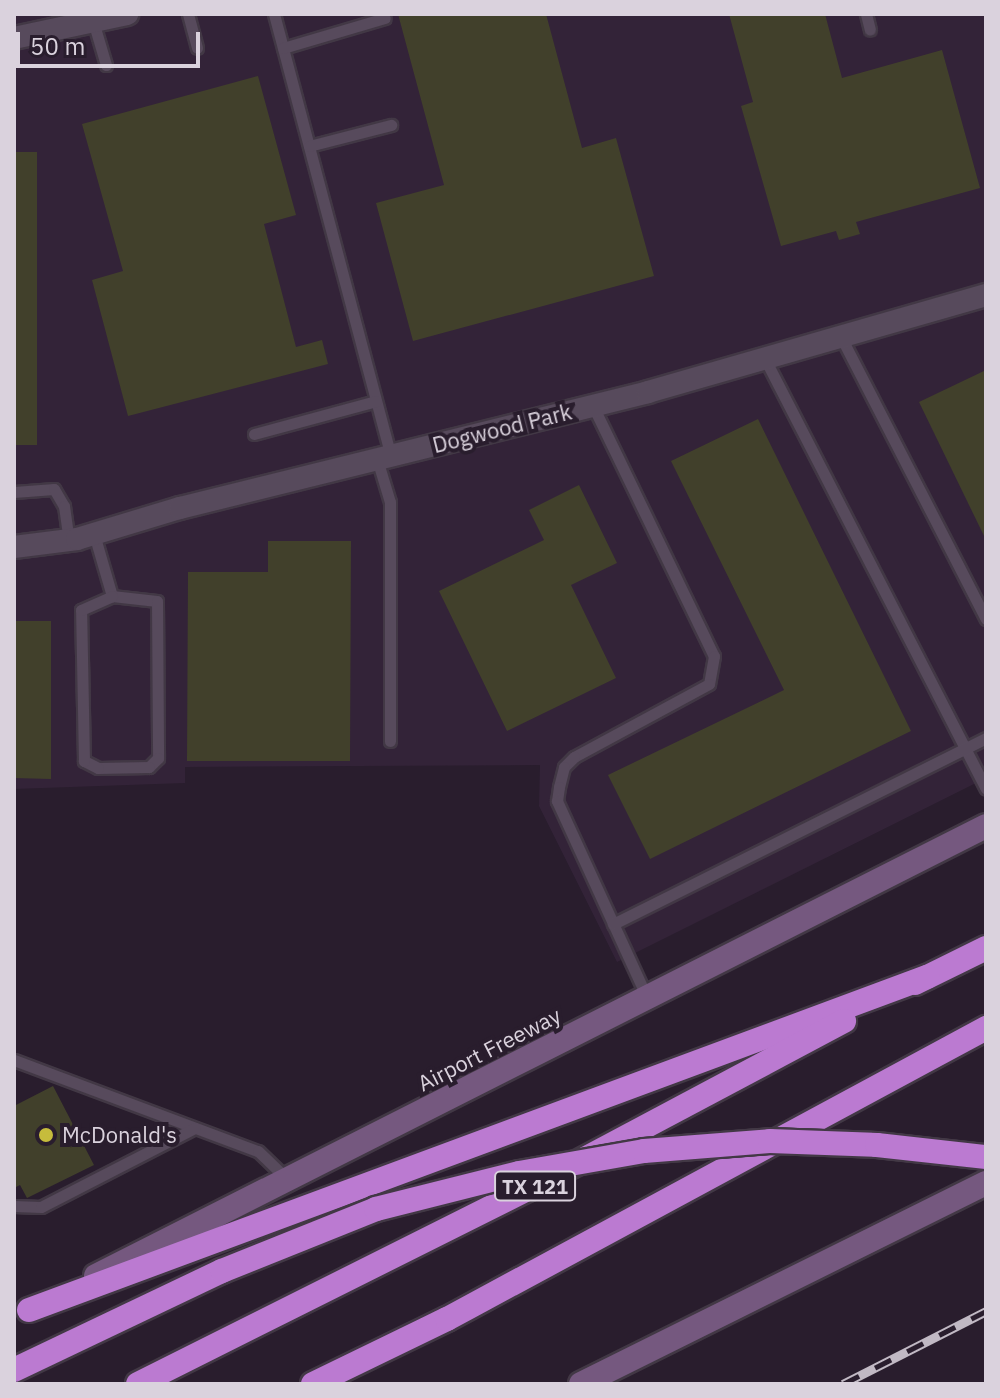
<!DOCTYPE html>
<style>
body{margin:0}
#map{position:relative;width:1000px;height:1398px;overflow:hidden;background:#291d2d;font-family:"IBM Plex Sans",sans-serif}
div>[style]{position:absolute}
.built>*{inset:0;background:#332338}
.building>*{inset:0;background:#41402b}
.roads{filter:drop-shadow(2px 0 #423845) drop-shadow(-2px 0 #423845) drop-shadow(0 2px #423845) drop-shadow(0 -2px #423845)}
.lane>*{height:11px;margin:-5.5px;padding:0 5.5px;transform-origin:5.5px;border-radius:5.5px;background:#574a5c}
.street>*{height:22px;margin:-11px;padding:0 11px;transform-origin:11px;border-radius:11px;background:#574a5c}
.secondary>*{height:24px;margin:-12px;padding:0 12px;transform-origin:12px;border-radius:12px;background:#75587f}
.highway>*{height:24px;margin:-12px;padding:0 12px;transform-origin:12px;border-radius:12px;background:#bb7ad1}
.rail>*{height:9px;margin-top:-4.5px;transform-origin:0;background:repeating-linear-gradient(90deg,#291d2d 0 18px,#c1b9c4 0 36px);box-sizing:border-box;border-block:2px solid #c1b9c4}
.bridges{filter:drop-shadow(2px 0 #423845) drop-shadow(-2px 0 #423845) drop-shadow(0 2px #423845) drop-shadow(0 -2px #423845)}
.highway-bridge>*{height:24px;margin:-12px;padding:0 12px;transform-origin:12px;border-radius:12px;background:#bb7ad1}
.dots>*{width:22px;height:22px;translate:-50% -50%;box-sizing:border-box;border:4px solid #291d2d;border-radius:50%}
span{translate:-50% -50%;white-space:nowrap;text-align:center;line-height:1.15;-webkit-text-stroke:8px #291d2d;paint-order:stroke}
.shield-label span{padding:2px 6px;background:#291d2d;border:2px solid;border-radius:6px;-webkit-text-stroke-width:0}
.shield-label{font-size:20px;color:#dad2dd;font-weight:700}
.street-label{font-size:22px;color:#dad2dd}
.poi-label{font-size:22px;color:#dad2dd}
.left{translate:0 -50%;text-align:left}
.frame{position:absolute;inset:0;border:16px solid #dad2dd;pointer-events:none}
.scale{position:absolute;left:16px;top:32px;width:184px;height:36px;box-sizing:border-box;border:4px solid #dad2dd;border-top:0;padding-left:10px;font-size:24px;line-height:28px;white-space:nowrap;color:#dad2dd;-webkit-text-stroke:6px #291d2d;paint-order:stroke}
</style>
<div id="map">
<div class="built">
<div style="clip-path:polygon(14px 14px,986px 14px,986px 778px,617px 962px,539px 806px,540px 765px,185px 767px,185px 783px,14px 789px)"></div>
</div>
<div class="building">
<div style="clip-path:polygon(398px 14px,546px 14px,582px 148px,616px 138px,654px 276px,413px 341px,376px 203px,444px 185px)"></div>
<div style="clip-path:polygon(729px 14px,825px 14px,842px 78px,942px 50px,980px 188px,856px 222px,860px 234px,839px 240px,836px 231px,781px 246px,741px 106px,753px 102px)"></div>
<div style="clip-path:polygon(258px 76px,296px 215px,264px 224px,296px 347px,322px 340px,328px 364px,128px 416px,92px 280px,123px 271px,82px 124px)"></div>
<div style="clip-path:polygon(14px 152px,37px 152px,37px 445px,14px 445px)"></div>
<div style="clip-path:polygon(986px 370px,986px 540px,919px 402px)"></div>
<div style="clip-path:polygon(758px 419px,911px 731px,650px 859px,608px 775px,784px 690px,671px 461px)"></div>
<div style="clip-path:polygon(579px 485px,617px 563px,571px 585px,616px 678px,507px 731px,439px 591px,544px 540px,529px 510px)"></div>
<div style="clip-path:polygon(268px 541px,351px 541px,350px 761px,187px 761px,188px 572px,268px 572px)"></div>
<div style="clip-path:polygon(14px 621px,51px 621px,51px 779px,14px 778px)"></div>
<div style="clip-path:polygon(53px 1086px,94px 1165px,27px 1198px,20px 1185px,14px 1188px,14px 1106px)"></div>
</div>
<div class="roads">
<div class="lane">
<div style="left:188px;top:14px;width:35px;rotate:75deg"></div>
<div style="left:274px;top:14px;width:457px;rotate:75.2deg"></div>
<div style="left:866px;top:14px;width:16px;rotate:76deg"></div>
<div style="left:93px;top:21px;width:46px;rotate:73.5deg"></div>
<div style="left:283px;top:48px;width:106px;rotate:-16.4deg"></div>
<div style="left:309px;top:146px;width:85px;rotate:-14.4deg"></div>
<div style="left:841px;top:337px;width:317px;rotate:62.8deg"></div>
<div style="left:765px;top:359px;width:483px;rotate:62.8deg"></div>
<div style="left:593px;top:406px;width:278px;rotate:64.2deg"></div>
<div style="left:714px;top:656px;width:28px;rotate:100deg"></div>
<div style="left:709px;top:684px;width:153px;rotate:151.6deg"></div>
<div style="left:574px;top:757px;width:14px;rotate:135deg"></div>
<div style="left:564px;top:767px;width:21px;rotate:104deg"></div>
<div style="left:559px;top:787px;width:14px;rotate:98deg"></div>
<div style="left:557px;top:801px;width:217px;rotate:65.4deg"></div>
<div style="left:254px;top:434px;width:126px;rotate:-15.1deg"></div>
<div style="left:377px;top:459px;width:45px;rotate:73.2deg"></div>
<div style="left:390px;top:502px;width:239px;rotate:90deg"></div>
<div style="left:14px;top:492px;width:40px;rotate:-4.3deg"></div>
<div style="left:54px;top:489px;width:20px;rotate:60deg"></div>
<div style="left:64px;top:506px;width:34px;rotate:82deg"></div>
<div style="left:94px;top:534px;width:65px;rotate:73.8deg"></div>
<div style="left:112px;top:596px;width:45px;rotate:6.3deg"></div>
<div style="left:157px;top:601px;width:157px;rotate:89.6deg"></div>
<div style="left:158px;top:758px;width:13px;rotate:135deg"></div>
<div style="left:149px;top:767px;width:51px;rotate:178.9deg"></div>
<div style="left:98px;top:768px;width:16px;rotate:-153deg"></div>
<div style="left:84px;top:761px;width:151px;rotate:-91.1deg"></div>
<div style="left:81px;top:610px;width:34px;rotate:-24deg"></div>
<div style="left:613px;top:924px;width:417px;rotate:-26.5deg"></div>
<div style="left:14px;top:1060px;width:260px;rotate:20.5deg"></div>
<div style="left:258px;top:1151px;width:42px;rotate:44deg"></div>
<div style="left:14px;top:1206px;width:27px;rotate:2deg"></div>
<div style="left:41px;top:1207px;width:173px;rotate:-27.2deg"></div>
</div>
<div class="street">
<div style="left:14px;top:38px;width:116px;rotate:-12deg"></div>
<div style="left:14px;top:547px;width:64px;rotate:-7.2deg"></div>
<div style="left:77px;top:539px;width:108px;rotate:-16.8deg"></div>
<div style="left:180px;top:508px;width:482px;rotate:-13.9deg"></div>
<div style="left:648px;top:392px;width:352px;rotate:-16deg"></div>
</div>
<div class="secondary">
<div style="left:96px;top:1276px;width:997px;rotate:-26.82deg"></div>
<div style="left:581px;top:1384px;width:452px;rotate:-26.4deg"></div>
</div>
<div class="highway">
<div style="left:915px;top:983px;width:79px;rotate:-26.2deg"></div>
<div style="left:29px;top:1310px;width:958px;rotate:-20.35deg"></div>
<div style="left:138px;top:1384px;width:436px;rotate:-26.6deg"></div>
<div style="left:528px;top:1189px;width:358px;rotate:-28deg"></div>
<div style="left:313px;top:1384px;width:149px;rotate:-25.9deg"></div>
<div style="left:447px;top:1319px;width:613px;rotate:-28.36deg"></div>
</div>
</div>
<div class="rail">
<div style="left:843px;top:1384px;width:161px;rotate:-27deg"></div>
</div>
<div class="bridges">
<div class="highway-bridge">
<div style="left:14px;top:1370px;width:230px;rotate:-25.5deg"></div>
<div style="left:222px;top:1271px;width:166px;rotate:-21.9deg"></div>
<div style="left:376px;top:1209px;width:147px;rotate:-14.1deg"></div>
<div style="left:519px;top:1173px;width:127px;rotate:-10deg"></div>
<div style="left:644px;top:1151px;width:126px;rotate:-4.5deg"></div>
<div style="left:770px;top:1141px;width:107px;rotate:2.1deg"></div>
<div style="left:877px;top:1145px;width:110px;rotate:6.3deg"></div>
</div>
</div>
<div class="dots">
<div style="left:46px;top:1135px;background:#c6bc3c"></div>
</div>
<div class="shield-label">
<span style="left:535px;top:1186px">TX 121</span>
</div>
<div class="street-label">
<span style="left:502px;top:428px;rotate:-14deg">Dogwood Park</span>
<span style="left:489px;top:1049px;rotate:-27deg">Airport Freeway</span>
</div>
<div class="poi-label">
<span class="left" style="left:62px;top:1135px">McDonald's</span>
</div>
<div class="frame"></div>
<div class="scale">50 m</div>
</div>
